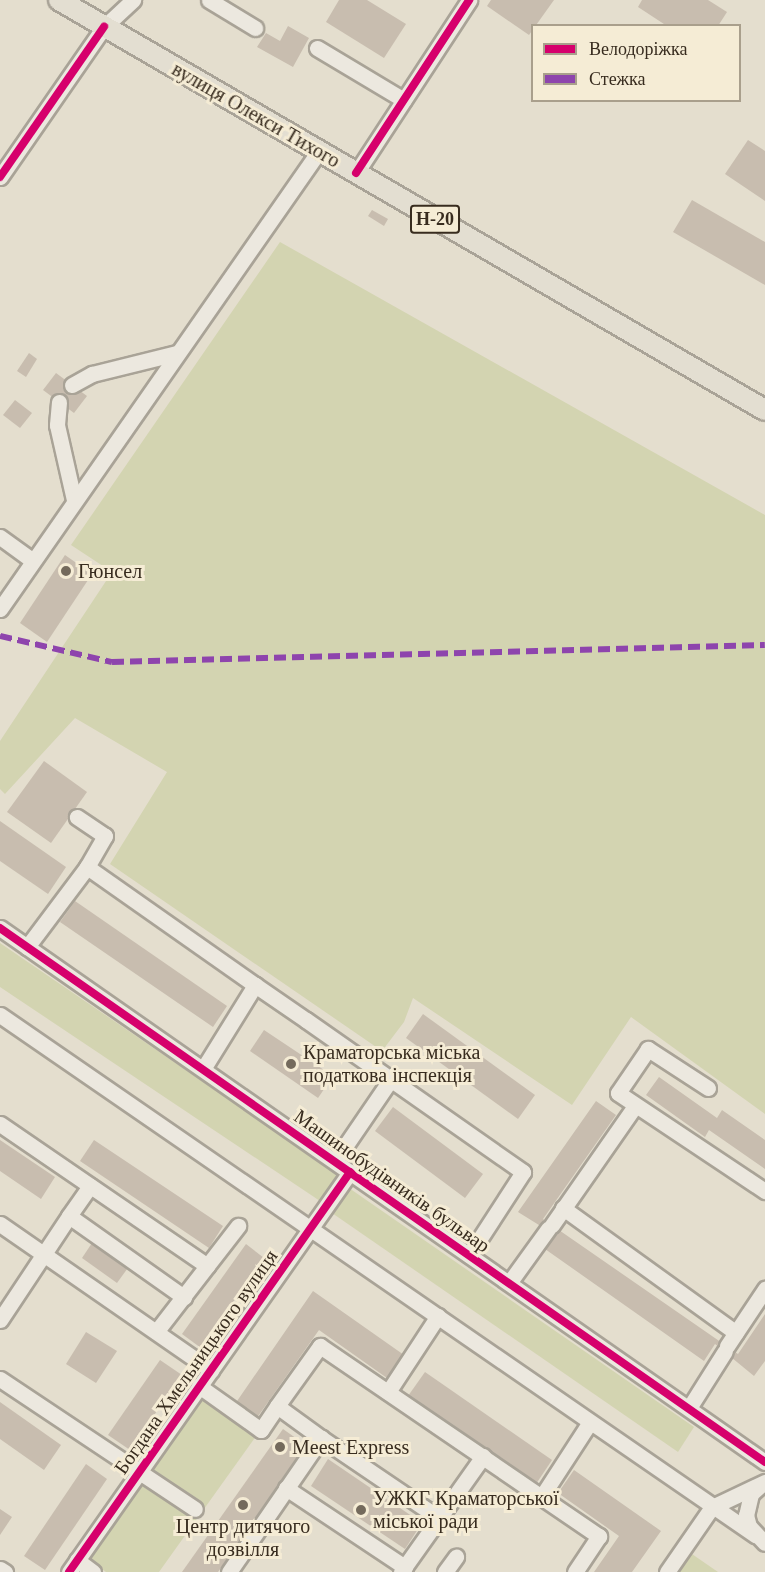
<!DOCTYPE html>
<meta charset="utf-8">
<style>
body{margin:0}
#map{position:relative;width:765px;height:1572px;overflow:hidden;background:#e4dece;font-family:"Times New Roman",serif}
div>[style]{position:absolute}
.green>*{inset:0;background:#d3d4b1}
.building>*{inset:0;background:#c8bdaf}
.roads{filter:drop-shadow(2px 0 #a9a397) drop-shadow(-2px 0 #a9a397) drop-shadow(0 2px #a9a397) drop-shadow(0 -2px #a9a397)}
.minor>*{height:15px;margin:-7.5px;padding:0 7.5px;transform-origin:7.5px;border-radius:7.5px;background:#ece8df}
.major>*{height:20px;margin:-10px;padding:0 10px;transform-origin:10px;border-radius:10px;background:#e3ded1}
.quiet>*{height:6px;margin-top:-3px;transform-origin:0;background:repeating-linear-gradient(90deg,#8e44ad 0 12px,transparent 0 18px)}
.cycleway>*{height:8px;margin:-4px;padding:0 4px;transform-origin:4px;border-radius:4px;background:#d6006c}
.dots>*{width:16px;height:16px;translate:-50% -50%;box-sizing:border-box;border:3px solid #f5ecd5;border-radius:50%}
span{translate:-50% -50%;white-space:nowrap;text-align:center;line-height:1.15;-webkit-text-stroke:6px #f5ecd5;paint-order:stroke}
.shield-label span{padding:2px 4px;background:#f5ecd5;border:2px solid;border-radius:4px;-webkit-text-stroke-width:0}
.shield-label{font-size:18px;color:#382c1f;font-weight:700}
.street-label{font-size:20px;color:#382c1f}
.poi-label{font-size:20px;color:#382c1f}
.left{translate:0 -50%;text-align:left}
.legend{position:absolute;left:531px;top:24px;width:210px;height:78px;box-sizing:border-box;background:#f5ecd5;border:2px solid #a99f8c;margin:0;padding:8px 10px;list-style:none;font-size:18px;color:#382c1f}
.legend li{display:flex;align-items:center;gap:12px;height:30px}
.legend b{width:30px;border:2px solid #a99f8c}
</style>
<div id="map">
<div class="green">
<div style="clip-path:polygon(280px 242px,765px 515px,765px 1114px,631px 1017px,572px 1105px,413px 998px,404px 1022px,382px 1051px,110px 864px,167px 772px,75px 718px,5px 794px,0 789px,0 741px,112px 572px,71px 545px)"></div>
<div style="clip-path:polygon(0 943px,338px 1174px,320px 1201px,0 987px)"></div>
<div style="clip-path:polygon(349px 1188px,694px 1427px,678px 1452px,332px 1213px)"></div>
<div style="clip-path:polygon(206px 1394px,259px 1432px,159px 1572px,106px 1572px,88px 1559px)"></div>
<div style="clip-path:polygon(689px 1552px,718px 1572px,675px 1572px)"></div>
</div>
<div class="building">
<div style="clip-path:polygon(339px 0,367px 0,406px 24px,384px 58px,326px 22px)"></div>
<div style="clip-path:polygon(491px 0,554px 0,529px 35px,487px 6px)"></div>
<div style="clip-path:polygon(642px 0,708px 0,727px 12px,718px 26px,667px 26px,638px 7px)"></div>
<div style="clip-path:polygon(288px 26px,309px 38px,293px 67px,257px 47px,266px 33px,280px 41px)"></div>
<div style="clip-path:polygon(748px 140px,765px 151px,765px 201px,725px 174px)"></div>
<div style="clip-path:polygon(692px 200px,765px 242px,765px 285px,673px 232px)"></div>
<div style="clip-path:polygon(372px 210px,388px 219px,384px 226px,368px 216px)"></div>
<div style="clip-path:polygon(29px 353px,37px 359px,26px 377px,17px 371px)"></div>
<div style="clip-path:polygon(56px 373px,87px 396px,74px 413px,43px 390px)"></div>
<div style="clip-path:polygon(15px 400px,32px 413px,20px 428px,3px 415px)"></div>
<div style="clip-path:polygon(65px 555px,92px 574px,47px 642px,20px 623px)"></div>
<div style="clip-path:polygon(44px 761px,87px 792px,51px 843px,7px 812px)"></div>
<div style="clip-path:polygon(0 821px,66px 867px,48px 894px,0 861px)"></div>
<div style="clip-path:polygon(75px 901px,227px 1006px,213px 1027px,60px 922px)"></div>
<div style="clip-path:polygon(423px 1014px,535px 1095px,518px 1119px,406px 1038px)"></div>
<div style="clip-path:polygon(264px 1030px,333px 1076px,318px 1098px,250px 1051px)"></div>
<div style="clip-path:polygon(659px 1077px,717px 1118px,722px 1110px,765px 1140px,765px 1169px,709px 1130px,705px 1137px,646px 1095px)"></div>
<div style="clip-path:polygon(596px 1101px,616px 1115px,543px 1219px,738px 1354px,765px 1314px,765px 1361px,754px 1376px,715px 1344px,704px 1361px,545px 1249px,555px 1235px,518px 1212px)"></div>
<div style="clip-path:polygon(393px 1107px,483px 1174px,465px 1198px,375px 1131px)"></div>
<div style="clip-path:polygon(0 1140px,55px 1177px,41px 1199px,0 1171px)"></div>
<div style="clip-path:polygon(94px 1140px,223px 1226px,209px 1248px,80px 1161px)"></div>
<div style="clip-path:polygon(94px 1240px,130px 1265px,117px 1283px,82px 1258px)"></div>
<div style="clip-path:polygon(246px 1244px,264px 1258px,201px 1348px,182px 1334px)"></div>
<div style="clip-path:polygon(313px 1291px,404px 1355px,387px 1378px,319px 1330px,256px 1419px,235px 1404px)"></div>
<div style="clip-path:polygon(86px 1332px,117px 1351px,96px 1383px,66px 1364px)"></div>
<div style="clip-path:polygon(160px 1360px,182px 1375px,130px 1450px,108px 1435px)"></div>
<div style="clip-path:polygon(425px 1372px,552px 1460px,536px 1484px,408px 1396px)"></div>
<div style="clip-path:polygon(0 1402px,61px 1445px,44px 1470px,0 1439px)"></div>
<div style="clip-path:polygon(283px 1429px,307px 1446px,218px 1572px,182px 1572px)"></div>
<div style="clip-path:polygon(328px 1459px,422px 1523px,405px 1549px,311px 1486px)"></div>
<div style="clip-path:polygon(86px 1464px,107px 1479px,45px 1570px,24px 1556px)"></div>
<div style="clip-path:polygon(574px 1470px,661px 1531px,632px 1572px,594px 1572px,619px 1536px,558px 1493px)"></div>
<div style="clip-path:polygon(0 1509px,12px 1517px,0 1535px)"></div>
</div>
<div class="roads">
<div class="minor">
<div style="left:209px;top:0;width:54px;rotate:31.3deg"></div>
<div style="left:317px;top:48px;width:101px;rotate:30.9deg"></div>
<div style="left:356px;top:173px;width:207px;rotate:-56.8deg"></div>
<div style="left:0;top:177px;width:183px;rotate:-55.3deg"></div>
<div style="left:104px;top:27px;width:40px;rotate:-43deg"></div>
<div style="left:72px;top:385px;width:23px;rotate:-29deg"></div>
<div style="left:92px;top:374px;width:88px;rotate:-13.9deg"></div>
<div style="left:59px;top:402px;width:23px;rotate:95deg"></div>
<div style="left:57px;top:425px;width:77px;rotate:77.2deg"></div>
<div style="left:0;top:537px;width:39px;rotate:36deg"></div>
<div style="left:0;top:609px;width:558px;rotate:-55.14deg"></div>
<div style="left:87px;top:867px;width:205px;rotate:35.1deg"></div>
<div style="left:0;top:928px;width:933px;rotate:34.92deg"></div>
<div style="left:27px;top:947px;width:100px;rotate:-53.1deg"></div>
<div style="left:87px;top:867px;width:36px;rotate:-60deg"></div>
<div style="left:105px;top:836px;width:34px;rotate:-146deg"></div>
<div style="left:0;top:1015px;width:917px;rotate:34.56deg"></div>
<div style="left:203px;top:1069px;width:99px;rotate:-58.2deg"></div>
<div style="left:255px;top:985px;width:62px;rotate:34.5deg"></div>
<div style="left:306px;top:1020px;width:265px;rotate:35deg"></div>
<div style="left:523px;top:1172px;width:99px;rotate:123deg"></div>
<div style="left:708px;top:1088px;width:72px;rotate:-147deg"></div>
<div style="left:648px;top:1049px;width:53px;rotate:124.3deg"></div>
<div style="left:618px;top:1093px;width:177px;rotate:33.7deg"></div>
<div style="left:0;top:1124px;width:251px;rotate:34.4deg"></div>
<div style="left:207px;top:1266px;width:83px;rotate:127.7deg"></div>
<div style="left:335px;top:1161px;width:99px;rotate:-55.7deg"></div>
<div style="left:90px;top:1186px;width:37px;rotate:125deg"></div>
<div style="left:69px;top:1216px;width:141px;rotate:35.2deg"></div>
<div style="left:563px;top:1208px;width:213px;rotate:35.8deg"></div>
<div style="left:0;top:1224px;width:257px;rotate:34.7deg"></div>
<div style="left:552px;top:1225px;width:145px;rotate:-55.1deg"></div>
<div style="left:207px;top:1266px;width:51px;rotate:-52.2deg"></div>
<div style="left:509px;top:1283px;width:67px;rotate:-54.2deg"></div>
<div style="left:0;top:1320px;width:125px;rotate:-56.4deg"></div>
<div style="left:727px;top:1346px;width:69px;rotate:-56.3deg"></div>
<div style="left:0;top:1379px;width:234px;rotate:33.7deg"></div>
<div style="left:199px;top:1386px;width:76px;rotate:35.4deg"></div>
<div style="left:261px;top:1430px;width:29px;rotate:-56deg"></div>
<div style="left:388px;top:1392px;width:91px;rotate:-56.7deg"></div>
<div style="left:689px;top:1408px;width:67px;rotate:-57.7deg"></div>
<div style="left:321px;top:1438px;width:143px;rotate:34.1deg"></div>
<div style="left:762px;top:1484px;width:15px;rotate:138deg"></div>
<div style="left:751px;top:1494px;width:22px;rotate:103deg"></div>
<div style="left:746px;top:1515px;width:11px;rotate:75deg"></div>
<div style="left:749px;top:1526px;width:23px;rotate:47deg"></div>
<div style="left:286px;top:1488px;width:143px;rotate:33.6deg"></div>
<div style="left:542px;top:1496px;width:88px;rotate:-57deg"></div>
<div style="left:77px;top:1560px;width:20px;rotate:37deg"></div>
<div style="left:0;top:1569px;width:6px;rotate:31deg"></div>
<div style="left:69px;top:1572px;width:489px;rotate:-54.9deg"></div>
<div style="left:229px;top:1572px;width:163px;rotate:-55.5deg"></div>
<div style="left:321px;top:1438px;width:54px;rotate:-144deg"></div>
<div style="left:277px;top:1406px;width:74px;rotate:-54.4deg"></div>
<div style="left:320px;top:1346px;width:338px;rotate:34.3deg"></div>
<div style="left:599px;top:1536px;width:43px;rotate:123.7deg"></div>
<div style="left:401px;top:1572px;width:142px;rotate:-54.7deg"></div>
<div style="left:445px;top:1572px;width:19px;rotate:-54deg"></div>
<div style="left:667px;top:1572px;width:79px;rotate:-55.3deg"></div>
<div style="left:712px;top:1507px;width:59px;rotate:-25.3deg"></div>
</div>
<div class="major">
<div style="left:59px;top:0;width:816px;rotate:30.15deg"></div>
</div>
</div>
<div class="quiet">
<div style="left:0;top:636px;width:115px;rotate:13.1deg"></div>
<div style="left:112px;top:662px;width:653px;rotate:-1.49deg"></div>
</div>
<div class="cycleway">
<div style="left:356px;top:173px;width:207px;rotate:-56.8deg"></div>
<div style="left:0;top:177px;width:183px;rotate:-55.3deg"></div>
<div style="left:0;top:928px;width:933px;rotate:34.92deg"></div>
<div style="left:69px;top:1572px;width:489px;rotate:-54.9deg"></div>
</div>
<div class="dots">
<div style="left:66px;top:571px;background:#746a5c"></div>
<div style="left:291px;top:1064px;background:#746a5c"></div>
<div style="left:280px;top:1447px;background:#746a5c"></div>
<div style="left:243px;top:1505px;background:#746a5c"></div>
<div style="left:361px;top:1510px;background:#746a5c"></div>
</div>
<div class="shield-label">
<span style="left:435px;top:219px">Н-20</span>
</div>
<div class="street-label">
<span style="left:256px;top:115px;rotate:30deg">вулиця Олекси Тихого</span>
<span style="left:392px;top:1181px;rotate:35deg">Машинобудівників бульвар</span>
<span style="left:196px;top:1362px;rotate:-55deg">Богдана Хмельницького вулиця</span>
</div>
<div class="poi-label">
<span class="left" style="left:78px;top:571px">Гюнсел</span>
<span class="left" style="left:303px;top:1064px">Краматорська міська<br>податкова інспекція</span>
<span class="left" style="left:292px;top:1447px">Meest Express</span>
<span class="left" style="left:373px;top:1510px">УЖКГ Краматорської<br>міської ради</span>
<span style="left:243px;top:1538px">Центр дитячого<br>дозвілля</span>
</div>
<ul class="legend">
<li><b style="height:8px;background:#d6006c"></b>Велодоріжка</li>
<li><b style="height:8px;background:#8e44ad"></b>Стежка</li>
</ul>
</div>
